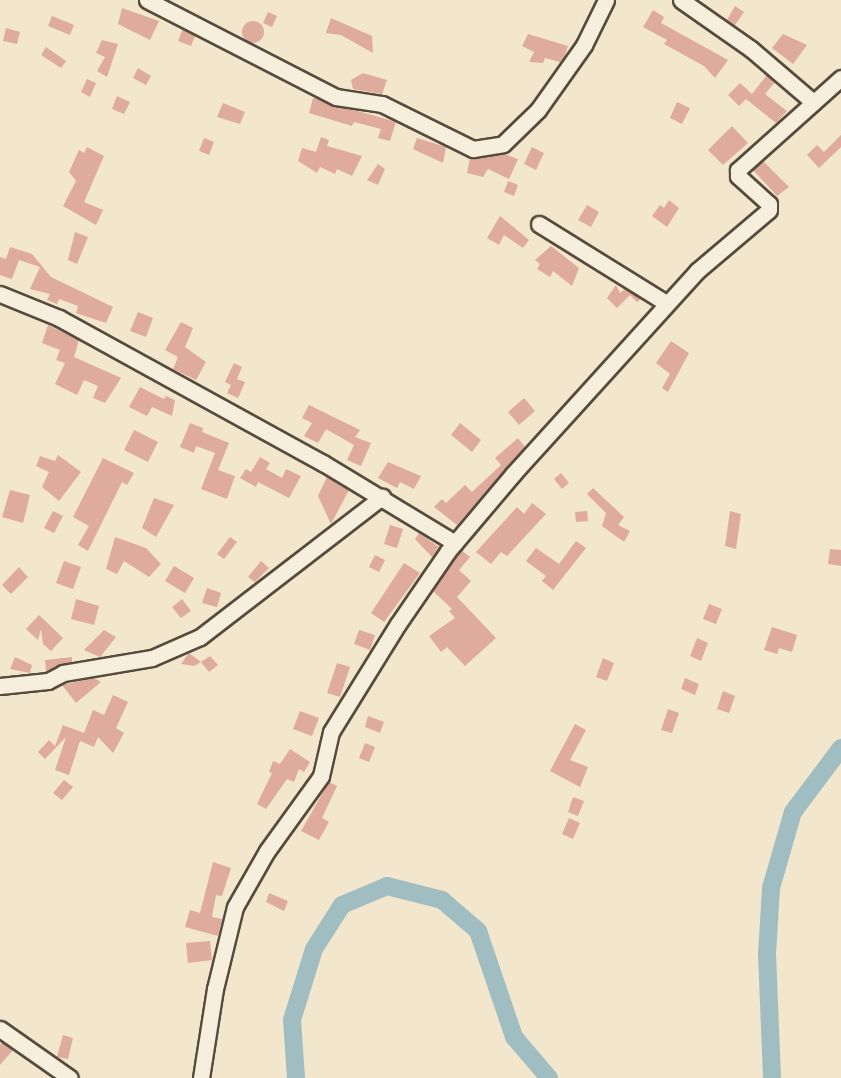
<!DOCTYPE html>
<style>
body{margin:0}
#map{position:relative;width:841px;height:1078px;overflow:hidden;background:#f2e6cd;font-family:"EB Garamond",serif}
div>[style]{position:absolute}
.river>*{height:18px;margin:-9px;padding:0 9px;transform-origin:9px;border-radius:9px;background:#a0bdc2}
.building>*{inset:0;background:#dfab9c}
.round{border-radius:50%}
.roads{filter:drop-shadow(2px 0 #574b3c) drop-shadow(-2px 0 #574b3c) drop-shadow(0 2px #574b3c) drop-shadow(0 -2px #574b3c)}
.minor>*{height:15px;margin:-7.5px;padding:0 7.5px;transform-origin:7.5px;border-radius:7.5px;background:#f7efde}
span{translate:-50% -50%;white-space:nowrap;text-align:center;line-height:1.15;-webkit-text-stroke:6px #f7efde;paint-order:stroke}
</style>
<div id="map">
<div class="river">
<div style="left:296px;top:1078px;width:58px;rotate:-93.9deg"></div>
<div style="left:292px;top:1020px;width:74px;rotate:-72.8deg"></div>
<div style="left:314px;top:949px;width:52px;rotate:-57.5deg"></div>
<div style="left:342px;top:905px;width:49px;rotate:-22.9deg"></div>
<div style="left:387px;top:886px;width:57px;rotate:14.3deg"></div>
<div style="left:442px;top:900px;width:48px;rotate:40.7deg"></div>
<div style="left:478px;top:931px;width:112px;rotate:71.2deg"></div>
<div style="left:514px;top:1037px;width:54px;rotate:49.5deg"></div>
<div style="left:772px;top:1078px;width:124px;rotate:-92.3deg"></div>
<div style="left:767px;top:954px;width:66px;rotate:-86.5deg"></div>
<div style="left:771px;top:888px;width:79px;rotate:-73.9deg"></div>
<div style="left:793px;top:812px;width:80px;rotate:-53.1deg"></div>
</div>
<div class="building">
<div style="clip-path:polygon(735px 6px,744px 12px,735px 25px,727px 20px)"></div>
<div style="clip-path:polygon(122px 8px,159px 21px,150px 40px,118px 24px)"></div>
<div style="clip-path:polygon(653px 10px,664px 17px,661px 23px,728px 60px,715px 78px,704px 66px,664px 44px,667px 40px,643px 27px)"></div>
<div style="clip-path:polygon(268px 12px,277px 16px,272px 27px,263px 23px)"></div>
<div style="clip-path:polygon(52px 16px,74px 25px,70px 35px,48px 26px)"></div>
<div style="clip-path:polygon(331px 18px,372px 36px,373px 53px,341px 35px,326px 33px)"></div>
<div class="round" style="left:242px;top:21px;width:22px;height:22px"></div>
<div style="clip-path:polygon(6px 28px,20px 32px,17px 44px,3px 41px)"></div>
<div style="clip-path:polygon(183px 29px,195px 36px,191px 46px,178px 41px)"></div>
<div style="clip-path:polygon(528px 34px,568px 46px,565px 55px,560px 62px,545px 58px,543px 63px,529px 62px,534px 52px,522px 46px)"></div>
<div style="clip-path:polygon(783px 34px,807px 45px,793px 64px,772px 48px)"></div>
<div style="clip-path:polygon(102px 40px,118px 44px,107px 77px,97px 71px,105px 57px,96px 53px)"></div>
<div style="clip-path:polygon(46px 47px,66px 61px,61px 68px,41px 55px)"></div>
<div style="clip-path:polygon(138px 68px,151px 76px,146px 85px,133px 78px)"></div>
<div style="clip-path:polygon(363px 73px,387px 80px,382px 94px,353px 89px,351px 80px)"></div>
<div style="clip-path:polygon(767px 75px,775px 82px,765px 94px,787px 111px,776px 123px,746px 99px,739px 106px,728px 95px,740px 83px,752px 94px)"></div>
<div style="clip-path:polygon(87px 79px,96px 83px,90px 97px,81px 92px)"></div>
<div style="clip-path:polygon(117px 96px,130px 102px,124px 114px,112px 109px)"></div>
<div style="clip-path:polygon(313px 98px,396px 122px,390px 141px,378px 138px,381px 129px,354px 122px,352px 126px,309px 113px)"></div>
<div style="clip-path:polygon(677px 102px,690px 108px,682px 124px,670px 118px)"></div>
<div style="clip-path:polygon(223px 103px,245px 112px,240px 124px,217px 117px)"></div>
<div style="clip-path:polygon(732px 126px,748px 143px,723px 165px,708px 150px)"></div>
<div style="clip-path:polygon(841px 135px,841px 147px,819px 168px,807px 155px,817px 145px,824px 152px)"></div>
<div style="clip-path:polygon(321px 137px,329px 140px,327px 146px,362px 156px,352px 176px,337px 169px,335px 174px,320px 167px,317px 173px,298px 161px,302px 148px,316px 152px)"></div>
<div style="clip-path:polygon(204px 138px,214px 142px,209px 155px,199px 151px)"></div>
<div style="clip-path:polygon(417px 138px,446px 147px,443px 163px,413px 149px)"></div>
<div style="clip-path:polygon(87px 147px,104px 156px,84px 202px,103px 210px,96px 225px,63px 206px,76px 181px,69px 172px,79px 150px,84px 153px)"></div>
<div style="clip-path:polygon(532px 147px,544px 153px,536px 170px,524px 164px)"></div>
<div style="clip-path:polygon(505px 154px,518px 159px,509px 179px,488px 169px,483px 177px,467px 173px,470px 158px)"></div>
<div style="clip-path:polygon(763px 161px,789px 187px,777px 196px,753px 170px)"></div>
<div style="clip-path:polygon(378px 164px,385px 169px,378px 185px,367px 180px)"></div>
<div style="clip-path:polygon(508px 181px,518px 185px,514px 196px,504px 192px)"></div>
<div style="clip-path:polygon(669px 200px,679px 208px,667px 227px,652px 216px,660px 205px,664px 208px)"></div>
<div style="clip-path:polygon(587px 205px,599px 212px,591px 227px,578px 220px)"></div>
<div style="clip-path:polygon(500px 216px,529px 240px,523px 248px,504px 235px,499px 245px,487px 238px)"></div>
<div style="clip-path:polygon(75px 232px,88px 237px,77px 264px,68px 260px)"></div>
<div style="clip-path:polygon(551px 246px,579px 268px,572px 286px,553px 271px,550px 277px,537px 269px,540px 264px,535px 260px)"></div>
<div style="clip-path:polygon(10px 247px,32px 254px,51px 277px,113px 307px,106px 323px,76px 313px,78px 306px,59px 299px,57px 304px,47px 300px,50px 294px,30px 289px,40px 267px,19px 260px,12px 279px,0 275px,0 257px,6px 259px)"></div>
<div style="clip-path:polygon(616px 285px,620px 293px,625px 289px,641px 299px,637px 302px,630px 295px,617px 308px,607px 298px)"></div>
<div style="clip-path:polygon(138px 312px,153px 318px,146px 337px,130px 331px)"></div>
<div style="clip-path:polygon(181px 322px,193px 328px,185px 347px,206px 362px,196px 380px,173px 369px,178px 357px,165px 350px)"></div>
<div style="clip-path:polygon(48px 325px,79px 340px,74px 357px,121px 378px,105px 403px,93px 398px,98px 386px,84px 380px,77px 395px,55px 384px,65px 363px,56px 360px,60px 350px,42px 343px)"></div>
<div style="clip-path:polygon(671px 341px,689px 353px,668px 392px,662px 388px,670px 374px,656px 363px)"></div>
<div style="clip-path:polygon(234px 363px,242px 367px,237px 379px,245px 382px,238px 398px,227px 393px,231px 385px,225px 382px)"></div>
<div style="clip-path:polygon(140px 387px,164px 399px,166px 396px,175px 400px,172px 416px,152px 407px,147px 416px,129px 407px)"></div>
<div style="clip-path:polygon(524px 398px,535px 411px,519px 425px,508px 412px)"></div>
<div style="clip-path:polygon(309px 405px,360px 430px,355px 437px,371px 443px,361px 466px,347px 460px,354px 445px,326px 429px,318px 443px,304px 436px,312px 423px,302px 418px)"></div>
<div style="clip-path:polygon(190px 423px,203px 428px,202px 432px,229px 443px,218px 470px,235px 476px,227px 499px,201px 489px,215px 453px,196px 446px,194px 453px,180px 447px)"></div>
<div style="clip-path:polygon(460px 423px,481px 440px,472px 452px,451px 435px)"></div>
<div style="clip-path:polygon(134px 430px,158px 442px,148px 462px,124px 450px)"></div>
<div style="clip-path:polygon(518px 438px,525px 447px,457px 525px,434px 507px,442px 499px,446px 503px,465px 485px,472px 492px,501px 465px,495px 458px)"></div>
<div style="clip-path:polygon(58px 455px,81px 472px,59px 501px,42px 487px,49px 472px,36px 466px,40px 456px,55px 461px)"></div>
<div style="clip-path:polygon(260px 457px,270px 463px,266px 469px,282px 478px,286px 469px,301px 476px,289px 498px,258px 482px,256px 487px,240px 478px,246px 469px,251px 472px)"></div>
<div style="clip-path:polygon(103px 458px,134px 473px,127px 485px,122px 482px,88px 551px,78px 545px,89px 526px,73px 517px)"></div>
<div style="clip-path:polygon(388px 462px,421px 476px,414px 489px,400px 482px,397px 488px,378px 478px)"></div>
<div style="clip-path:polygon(561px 473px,569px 483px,562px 489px,554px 479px)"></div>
<div style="clip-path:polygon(327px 477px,349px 490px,331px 524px,318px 496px)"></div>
<div style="clip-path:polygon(593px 488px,624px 517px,618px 525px,630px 531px,624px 542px,602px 526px,606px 513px,587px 494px)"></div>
<div style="clip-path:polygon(10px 490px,30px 495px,23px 523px,2px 517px)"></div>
<div style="clip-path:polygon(154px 498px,174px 505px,156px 537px,142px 528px)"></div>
<div style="clip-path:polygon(532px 503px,546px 514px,507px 556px,501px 552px,491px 564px,476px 552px,517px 507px,524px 514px)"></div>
<div style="clip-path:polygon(53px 511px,63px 516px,54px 533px,44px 528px)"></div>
<div style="clip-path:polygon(587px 511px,588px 521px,576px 522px,575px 512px)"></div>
<div style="clip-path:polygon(730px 511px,741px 514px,736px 549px,725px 546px)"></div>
<div style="clip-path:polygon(390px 525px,403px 529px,397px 548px,384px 544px)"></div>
<div style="clip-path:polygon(419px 533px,439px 547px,432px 557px,415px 539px)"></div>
<div style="clip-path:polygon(115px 537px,146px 548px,161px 564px,149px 577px,124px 561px,117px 574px,106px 569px)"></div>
<div style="clip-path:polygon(230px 537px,237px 542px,224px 559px,217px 554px)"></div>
<div style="clip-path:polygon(576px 541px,586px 548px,553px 590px,542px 581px,546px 576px,526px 561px,536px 548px,559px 564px)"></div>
<div style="clip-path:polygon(830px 549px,841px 550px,841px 566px,828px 564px)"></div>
<div style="clip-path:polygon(461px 550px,470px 557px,459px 570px,471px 581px,457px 597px,496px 638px,465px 666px,447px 647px,441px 652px,429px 636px,455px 618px,449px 611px,452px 609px,433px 591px)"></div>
<div style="clip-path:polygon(375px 555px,385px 560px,379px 572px,369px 567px)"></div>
<div style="clip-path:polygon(64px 561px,81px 567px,73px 589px,56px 583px)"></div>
<div style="clip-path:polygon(261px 561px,269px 568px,255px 582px,248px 577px)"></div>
<div style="clip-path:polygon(404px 563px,420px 573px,384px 622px,371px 613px)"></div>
<div style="clip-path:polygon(174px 566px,194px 578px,185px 593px,165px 581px)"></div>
<div style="clip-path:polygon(19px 567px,28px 577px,11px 594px,2px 585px)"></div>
<div style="clip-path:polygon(207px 588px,221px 593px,217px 607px,202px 603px)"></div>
<div style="clip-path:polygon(76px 599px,99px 606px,94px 625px,71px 619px)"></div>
<div style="clip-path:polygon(182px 599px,191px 611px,181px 618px,172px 607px)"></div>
<div style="clip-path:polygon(709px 604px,722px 609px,716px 624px,703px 619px)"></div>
<div style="clip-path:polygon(39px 615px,63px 638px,51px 651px,43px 644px,41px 629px,38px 640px,26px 629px)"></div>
<div style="clip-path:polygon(772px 627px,797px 635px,792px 652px,779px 648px,777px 654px,764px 650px)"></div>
<div style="clip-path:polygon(104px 630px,116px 637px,100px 657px,84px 650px)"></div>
<div style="clip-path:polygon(359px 630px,375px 635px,370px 650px,354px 644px)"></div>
<div style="clip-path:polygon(697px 638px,708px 643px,701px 661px,690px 656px)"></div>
<div style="clip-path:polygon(189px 653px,201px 662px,194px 666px,181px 664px)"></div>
<div style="clip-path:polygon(210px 656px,218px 665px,209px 672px,201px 662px)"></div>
<div style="clip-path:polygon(15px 657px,32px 665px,30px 673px,10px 669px)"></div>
<div style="clip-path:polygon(72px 657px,72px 662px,46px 671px,45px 660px)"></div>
<div style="clip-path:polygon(603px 658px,614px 663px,607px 681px,596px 677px)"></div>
<div style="clip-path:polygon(337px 663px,350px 667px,340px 697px,327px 693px)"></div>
<div style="clip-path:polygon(94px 678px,101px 682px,76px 703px,62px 685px)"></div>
<div style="clip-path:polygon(685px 678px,699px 684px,695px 695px,681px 689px)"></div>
<div style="clip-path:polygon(723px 691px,735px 696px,729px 713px,717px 709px)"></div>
<div style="clip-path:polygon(113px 695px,128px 702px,116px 728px,124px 733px,113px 753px,98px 737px,94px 747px,80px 741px,69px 775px,55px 770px,66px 737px,45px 759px,38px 752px,49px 740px,55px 746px,63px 725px,84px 733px,93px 710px,104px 715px)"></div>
<div style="clip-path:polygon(668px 709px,679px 713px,672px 733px,661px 730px)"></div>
<div style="clip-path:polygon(300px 711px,319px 718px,312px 736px,293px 729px)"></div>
<div style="clip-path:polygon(368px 716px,384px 722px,380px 733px,365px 727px)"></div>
<div style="clip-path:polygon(575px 724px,586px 730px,570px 760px,588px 767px,580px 787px,550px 771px)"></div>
<div style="clip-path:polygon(365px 743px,375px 747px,369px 762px,359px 758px)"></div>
<div style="clip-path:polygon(290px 749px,310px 762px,304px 772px,299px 769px,294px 782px,287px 779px,266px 809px,257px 804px,272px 773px,269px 772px,273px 761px,280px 764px)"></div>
<div style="clip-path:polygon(64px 780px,73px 787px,62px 800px,53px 793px)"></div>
<div style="clip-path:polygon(329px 782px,337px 786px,322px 818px,329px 822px,319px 840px,301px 831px)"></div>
<div style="clip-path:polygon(573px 797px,584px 801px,578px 816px,568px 812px)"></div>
<div style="clip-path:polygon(569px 818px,580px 823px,573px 839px,562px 834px)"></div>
<div style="clip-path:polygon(213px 862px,231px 868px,222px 896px,216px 895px,212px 917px,222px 919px,218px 936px,185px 927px,190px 910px,200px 913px)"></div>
<div style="clip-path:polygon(269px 893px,288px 901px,284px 911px,266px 902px)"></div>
<div style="clip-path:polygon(210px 941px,212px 960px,188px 963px,186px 943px)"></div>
<div style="clip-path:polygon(63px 1035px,73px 1038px,68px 1059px,57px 1057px)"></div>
<div style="clip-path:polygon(2px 1042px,13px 1050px,0 1065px,0 1045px)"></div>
</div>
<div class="roads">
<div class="minor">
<div style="left:147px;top:0;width:212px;rotate:27.2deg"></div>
<div style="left:336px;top:97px;width:47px;rotate:8.7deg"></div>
<div style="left:382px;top:104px;width:102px;rotate:26.3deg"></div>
<div style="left:473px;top:149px;width:30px;rotate:-9deg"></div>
<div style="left:503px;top:144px;width:49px;rotate:-44.2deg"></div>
<div style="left:538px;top:110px;width:80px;rotate:-54.7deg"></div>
<div style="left:584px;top:45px;width:50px;rotate:-63.9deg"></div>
<div style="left:681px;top:0;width:85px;rotate:35deg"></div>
<div style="left:751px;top:49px;width:82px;rotate:40.5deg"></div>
<div style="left:539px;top:224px;width:150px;rotate:31.9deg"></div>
<div style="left:0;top:294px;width:64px;rotate:22.1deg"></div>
<div style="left:59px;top:318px;width:301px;rotate:28.8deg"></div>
<div style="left:323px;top:463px;width:154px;rotate:31.2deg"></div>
<div style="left:0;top:686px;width:48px;rotate:-5.9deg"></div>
<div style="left:48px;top:681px;width:17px;rotate:-28deg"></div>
<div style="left:63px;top:673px;width:90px;rotate:-9.6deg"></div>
<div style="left:152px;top:658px;width:52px;rotate:-23.6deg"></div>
<div style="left:200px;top:637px;width:230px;rotate:-37.6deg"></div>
<div style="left:0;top:1029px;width:85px;rotate:35deg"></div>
<div style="left:201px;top:1078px;width:90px;rotate:-81.1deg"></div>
<div style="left:215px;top:989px;width:84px;rotate:-76.3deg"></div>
<div style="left:235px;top:907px;width:64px;rotate:-60.3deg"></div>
<div style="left:267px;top:851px;width:92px;rotate:-54.2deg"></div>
<div style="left:321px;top:776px;width:45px;rotate:-77.2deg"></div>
<div style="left:331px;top:732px;width:127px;rotate:-58.2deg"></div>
<div style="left:398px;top:624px;width:88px;rotate:-55.6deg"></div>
<div style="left:448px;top:551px;width:101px;rotate:-49.8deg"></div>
<div style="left:513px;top:474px;width:274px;rotate:-47.8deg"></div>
<div style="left:697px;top:271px;width:94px;rotate:-40.3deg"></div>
<div style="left:769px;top:210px;width:6px;rotate:-90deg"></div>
<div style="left:769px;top:204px;width:42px;rotate:-137.9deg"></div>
<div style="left:738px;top:176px;width:6px;rotate:-90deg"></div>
<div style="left:738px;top:170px;width:138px;rotate:-41.8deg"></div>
</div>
</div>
</div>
